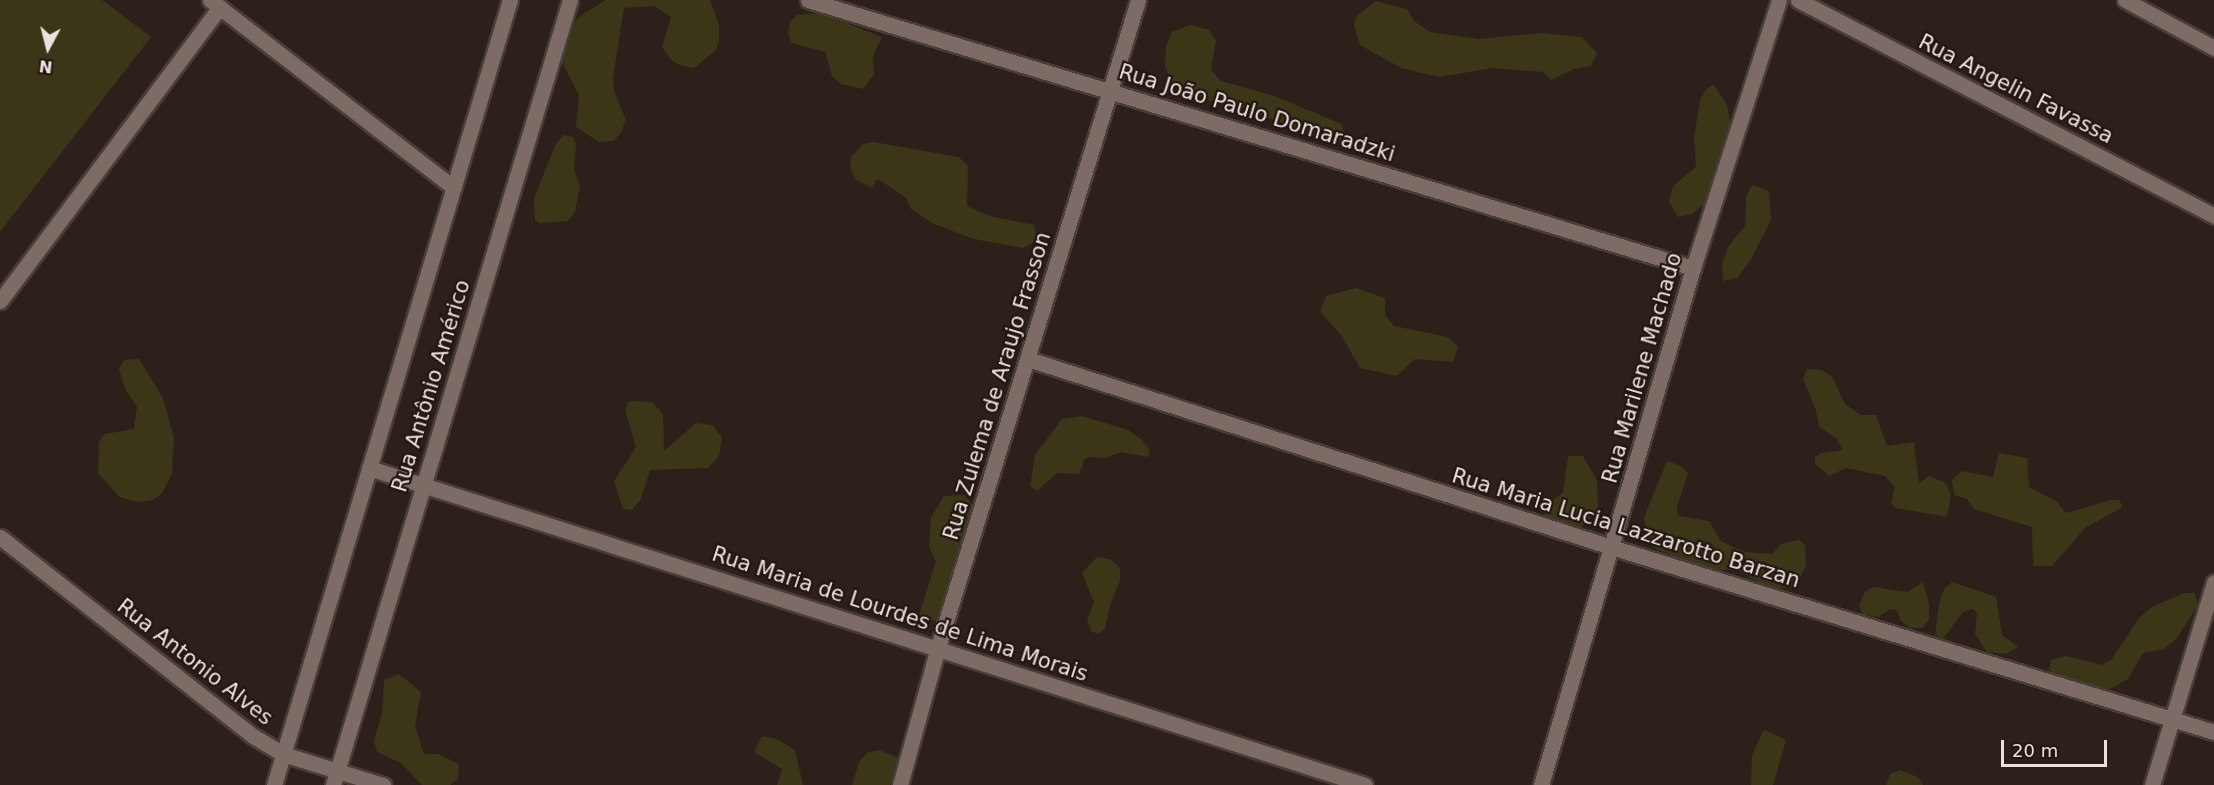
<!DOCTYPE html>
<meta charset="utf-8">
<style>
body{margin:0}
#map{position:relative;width:2214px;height:785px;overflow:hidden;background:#2d1f1a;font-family:"DejaVu Sans",sans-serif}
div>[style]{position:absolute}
.green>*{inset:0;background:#3b3617}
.roads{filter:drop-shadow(2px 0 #483d39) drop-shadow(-2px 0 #483d39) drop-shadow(0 2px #483d39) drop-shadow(0 -2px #483d39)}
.minor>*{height:15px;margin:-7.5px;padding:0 7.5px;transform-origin:7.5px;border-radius:7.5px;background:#7c6c65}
.tertiary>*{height:15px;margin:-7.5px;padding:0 7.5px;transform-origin:7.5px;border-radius:7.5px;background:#7c6c65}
span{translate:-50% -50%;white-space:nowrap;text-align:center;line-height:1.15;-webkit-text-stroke:4.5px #231611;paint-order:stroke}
.street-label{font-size:21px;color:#ebe2de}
.north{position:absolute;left:18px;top:18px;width:60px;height:60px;-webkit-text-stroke:4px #231611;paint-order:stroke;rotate:187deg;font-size:16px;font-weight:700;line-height:24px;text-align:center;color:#ebe2de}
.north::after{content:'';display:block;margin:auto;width:21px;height:27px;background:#ebe2de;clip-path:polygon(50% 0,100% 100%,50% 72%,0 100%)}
.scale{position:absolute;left:2001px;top:740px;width:106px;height:27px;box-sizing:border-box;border:3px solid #ebe2de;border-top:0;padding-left:8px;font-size:18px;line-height:21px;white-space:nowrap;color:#ebe2de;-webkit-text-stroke:4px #231611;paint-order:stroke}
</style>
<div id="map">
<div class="green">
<div style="clip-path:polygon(0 0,102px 0,151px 37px,0 232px)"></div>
<div style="clip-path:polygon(606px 0,710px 0,719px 25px,719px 41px,716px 50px,694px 68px,682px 66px,671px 60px,662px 47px,671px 17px,654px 6px,624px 8px,613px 78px,614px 91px,626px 120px,621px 133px,613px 141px,599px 142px,576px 127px,579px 95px,560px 59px,564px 34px,580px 16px)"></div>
<div style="clip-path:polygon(1375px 1px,1407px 9px,1414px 21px,1430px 32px,1478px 39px,1542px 33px,1582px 37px,1597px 53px,1591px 66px,1574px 69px,1551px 80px,1543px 72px,1493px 68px,1439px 77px,1401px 68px,1360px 45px,1354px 25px,1356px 17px)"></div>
<div style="clip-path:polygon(821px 13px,882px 37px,873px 56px,874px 74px,863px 89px,841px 84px,832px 76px,825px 52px,791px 43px,788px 33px,790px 22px,797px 15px)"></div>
<div style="clip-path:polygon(1190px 25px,1209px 30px,1216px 41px,1211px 70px,1221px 81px,1272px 95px,1327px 118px,1341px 124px,1346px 136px,1341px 141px,1313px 136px,1245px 108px,1229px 109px,1172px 84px,1165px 65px,1166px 46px,1172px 32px)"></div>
<div style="clip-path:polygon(1714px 85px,1727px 105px,1732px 133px,1708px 201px,1692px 214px,1678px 217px,1669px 202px,1673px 186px,1696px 167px,1694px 137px,1700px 100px,1706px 89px)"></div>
<div style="clip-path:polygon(563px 135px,573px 137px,576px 144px,574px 170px,580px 186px,575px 212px,568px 221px,539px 223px,535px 220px,534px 199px,555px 145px)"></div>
<div style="clip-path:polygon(873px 142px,959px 157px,968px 166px,967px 206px,990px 216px,1034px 225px,1037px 241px,1023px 248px,974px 239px,934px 224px,911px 209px,906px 198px,884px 183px,877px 179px,872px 188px,856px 180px,850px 168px,851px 157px,863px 144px)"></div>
<div style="clip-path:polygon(1752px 185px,1769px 191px,1771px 220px,1750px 261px,1737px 278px,1723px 281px,1722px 264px,1728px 247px,1745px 226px,1746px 196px)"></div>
<div style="clip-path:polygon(1356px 288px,1385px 298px,1385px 315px,1394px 326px,1448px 337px,1458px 347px,1453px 362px,1415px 359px,1397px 376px,1360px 368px,1341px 335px,1320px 312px,1326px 296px)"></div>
<div style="clip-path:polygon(139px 359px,163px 398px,174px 438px,172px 473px,162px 493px,153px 500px,138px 502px,119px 497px,98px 473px,99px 442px,104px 434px,134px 429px,137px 407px,125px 389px,119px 369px,124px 360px)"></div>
<div style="clip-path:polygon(1807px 369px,1821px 370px,1832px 376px,1845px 404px,1861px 415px,1876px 415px,1887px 446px,1914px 442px,1919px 483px,1929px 476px,1946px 483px,1951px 496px,1947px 517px,1895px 508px,1891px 502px,1895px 487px,1885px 476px,1846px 468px,1829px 476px,1815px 464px,1815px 457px,1821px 453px,1843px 450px,1836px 438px,1819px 427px,1816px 410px,1803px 379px)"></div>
<div style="clip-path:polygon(629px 401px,652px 402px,663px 414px,664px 451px,696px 423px,712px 425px,722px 437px,719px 456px,708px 468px,650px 470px,641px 499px,632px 510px,623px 509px,614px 481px,636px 447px,625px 410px)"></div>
<div style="clip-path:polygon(1082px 416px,1128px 430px,1142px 440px,1150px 450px,1148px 457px,1121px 452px,1105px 458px,1091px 457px,1085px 459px,1079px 474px,1057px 473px,1037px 491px,1030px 486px,1035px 455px,1062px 419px)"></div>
<div style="clip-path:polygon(1999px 453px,2027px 458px,2029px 487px,2056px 501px,2066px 513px,2111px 500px,2119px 500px,2123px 507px,2085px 528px,2052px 566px,2033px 566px,2032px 527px,1974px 509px,1967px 499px,1954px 495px,1952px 480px,1962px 471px,1993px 477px)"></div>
<div style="clip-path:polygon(1568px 456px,1583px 456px,1597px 481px,1598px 508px,1582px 527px,1550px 522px,1544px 517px,1545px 505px,1563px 493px)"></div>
<div style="clip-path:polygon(1667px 461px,1679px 465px,1688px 473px,1677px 507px,1678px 516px,1709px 521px,1721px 541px,1744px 552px,1772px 554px,1781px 544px,1799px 540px,1805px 545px,1806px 566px,1799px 579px,1793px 586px,1779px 589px,1763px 585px,1737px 570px,1709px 570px,1656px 549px,1647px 539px,1644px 517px)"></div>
<div style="clip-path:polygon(964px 495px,973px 505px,973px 518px,950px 581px,944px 613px,937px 620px,925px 620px,919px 615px,936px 561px,929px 547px,931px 517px,944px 496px)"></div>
<div style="clip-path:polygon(1097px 557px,1110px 559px,1120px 568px,1120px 581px,1110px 605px,1105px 629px,1098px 634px,1091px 631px,1087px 619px,1094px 602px,1082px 573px)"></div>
<div style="clip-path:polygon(1923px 582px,1929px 604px,1929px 619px,1923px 628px,1910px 628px,1901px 621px,1897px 610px,1890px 609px,1879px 617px,1863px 615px,1859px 605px,1865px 591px,1874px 587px,1907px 592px)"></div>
<div style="clip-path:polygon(1952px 582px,1996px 597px,2002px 635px,2018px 647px,2006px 654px,1987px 652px,1975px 634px,1977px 614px,1973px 609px,1963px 612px,1943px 639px,1935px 635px,1939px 604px,1944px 589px)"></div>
<div style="clip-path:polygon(2184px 593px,2195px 593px,2198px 605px,2177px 638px,2164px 649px,2143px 653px,2128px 679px,2110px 689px,2094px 689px,2055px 677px,2049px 669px,2051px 660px,2066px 656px,2102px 665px,2111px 660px,2139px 618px,2152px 607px)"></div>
<div style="clip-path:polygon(399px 674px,421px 692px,415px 726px,424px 754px,438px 754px,459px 764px,458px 779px,450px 785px,422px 785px,401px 763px,377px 752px,374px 741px,382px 713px,384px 680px)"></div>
<div style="clip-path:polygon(1764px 730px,1786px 740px,1773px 785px,1751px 785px,1752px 755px)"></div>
<div style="clip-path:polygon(762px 736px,777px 739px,795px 750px,803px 785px,777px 785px,782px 769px,754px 752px)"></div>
<div style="clip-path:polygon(880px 750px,898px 758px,900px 767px,890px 785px,852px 785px,859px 762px,868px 752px)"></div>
<div style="clip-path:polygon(1900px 770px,1918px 777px,1923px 785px,1886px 785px,1890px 774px)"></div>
</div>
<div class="roads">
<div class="minor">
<div style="left:210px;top:0;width:307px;rotate:37.6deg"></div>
<div style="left:808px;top:0;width:925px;rotate:16.85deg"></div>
<div style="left:1798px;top:0;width:469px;rotate:27.4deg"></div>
<div style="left:0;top:301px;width:367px;rotate:-53.2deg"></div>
<div style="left:1028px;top:359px;width:613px;rotate:17.87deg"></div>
<div style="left:1611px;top:547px;width:631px;rotate:17.06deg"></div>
<div style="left:369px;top:468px;width:1045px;rotate:17.65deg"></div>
<div style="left:0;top:537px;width:322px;rotate:38.2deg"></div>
<div style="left:253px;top:736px;width:35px;rotate:31deg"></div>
<div style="left:283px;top:754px;width:105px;rotate:17.2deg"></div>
<div style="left:274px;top:785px;width:820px;rotate:-73.27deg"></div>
<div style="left:333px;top:785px;width:820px;rotate:-73.2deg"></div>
<div style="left:900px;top:785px;width:143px;rotate:-74.6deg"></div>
<div style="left:938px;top:647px;width:677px;rotate:-72.82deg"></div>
<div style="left:1541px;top:785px;width:539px;rotate:-73.62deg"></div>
<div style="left:1693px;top:268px;width:281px;rotate:-72.2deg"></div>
<div style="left:2152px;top:785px;width:212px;rotate:-73deg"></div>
</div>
<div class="tertiary">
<div style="left:2125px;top:0;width:101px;rotate:28.3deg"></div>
</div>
</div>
<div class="street-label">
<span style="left:2016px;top:89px;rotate:27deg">Rua Angelin Favassa</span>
<span style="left:1257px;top:113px;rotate:17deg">Rua João Paulo Domaradzki</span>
<span style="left:1642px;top:368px;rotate:-74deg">Rua Marilene Machado</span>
<span style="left:431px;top:386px;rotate:-73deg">Rua Antônio Américo</span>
<span style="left:997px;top:386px;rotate:-73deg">Rua Zulema de Araujo Frasson</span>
<span style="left:1626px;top:528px;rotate:17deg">Rua Maria Lucia Lazzarotto Barzan</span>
<span style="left:900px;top:614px;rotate:18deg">Rua Maria de Lourdes de Lima Morais</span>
<span style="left:195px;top:662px;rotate:38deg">Rua Antonio Alves</span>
</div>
<div class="north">N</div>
<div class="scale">20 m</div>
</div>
